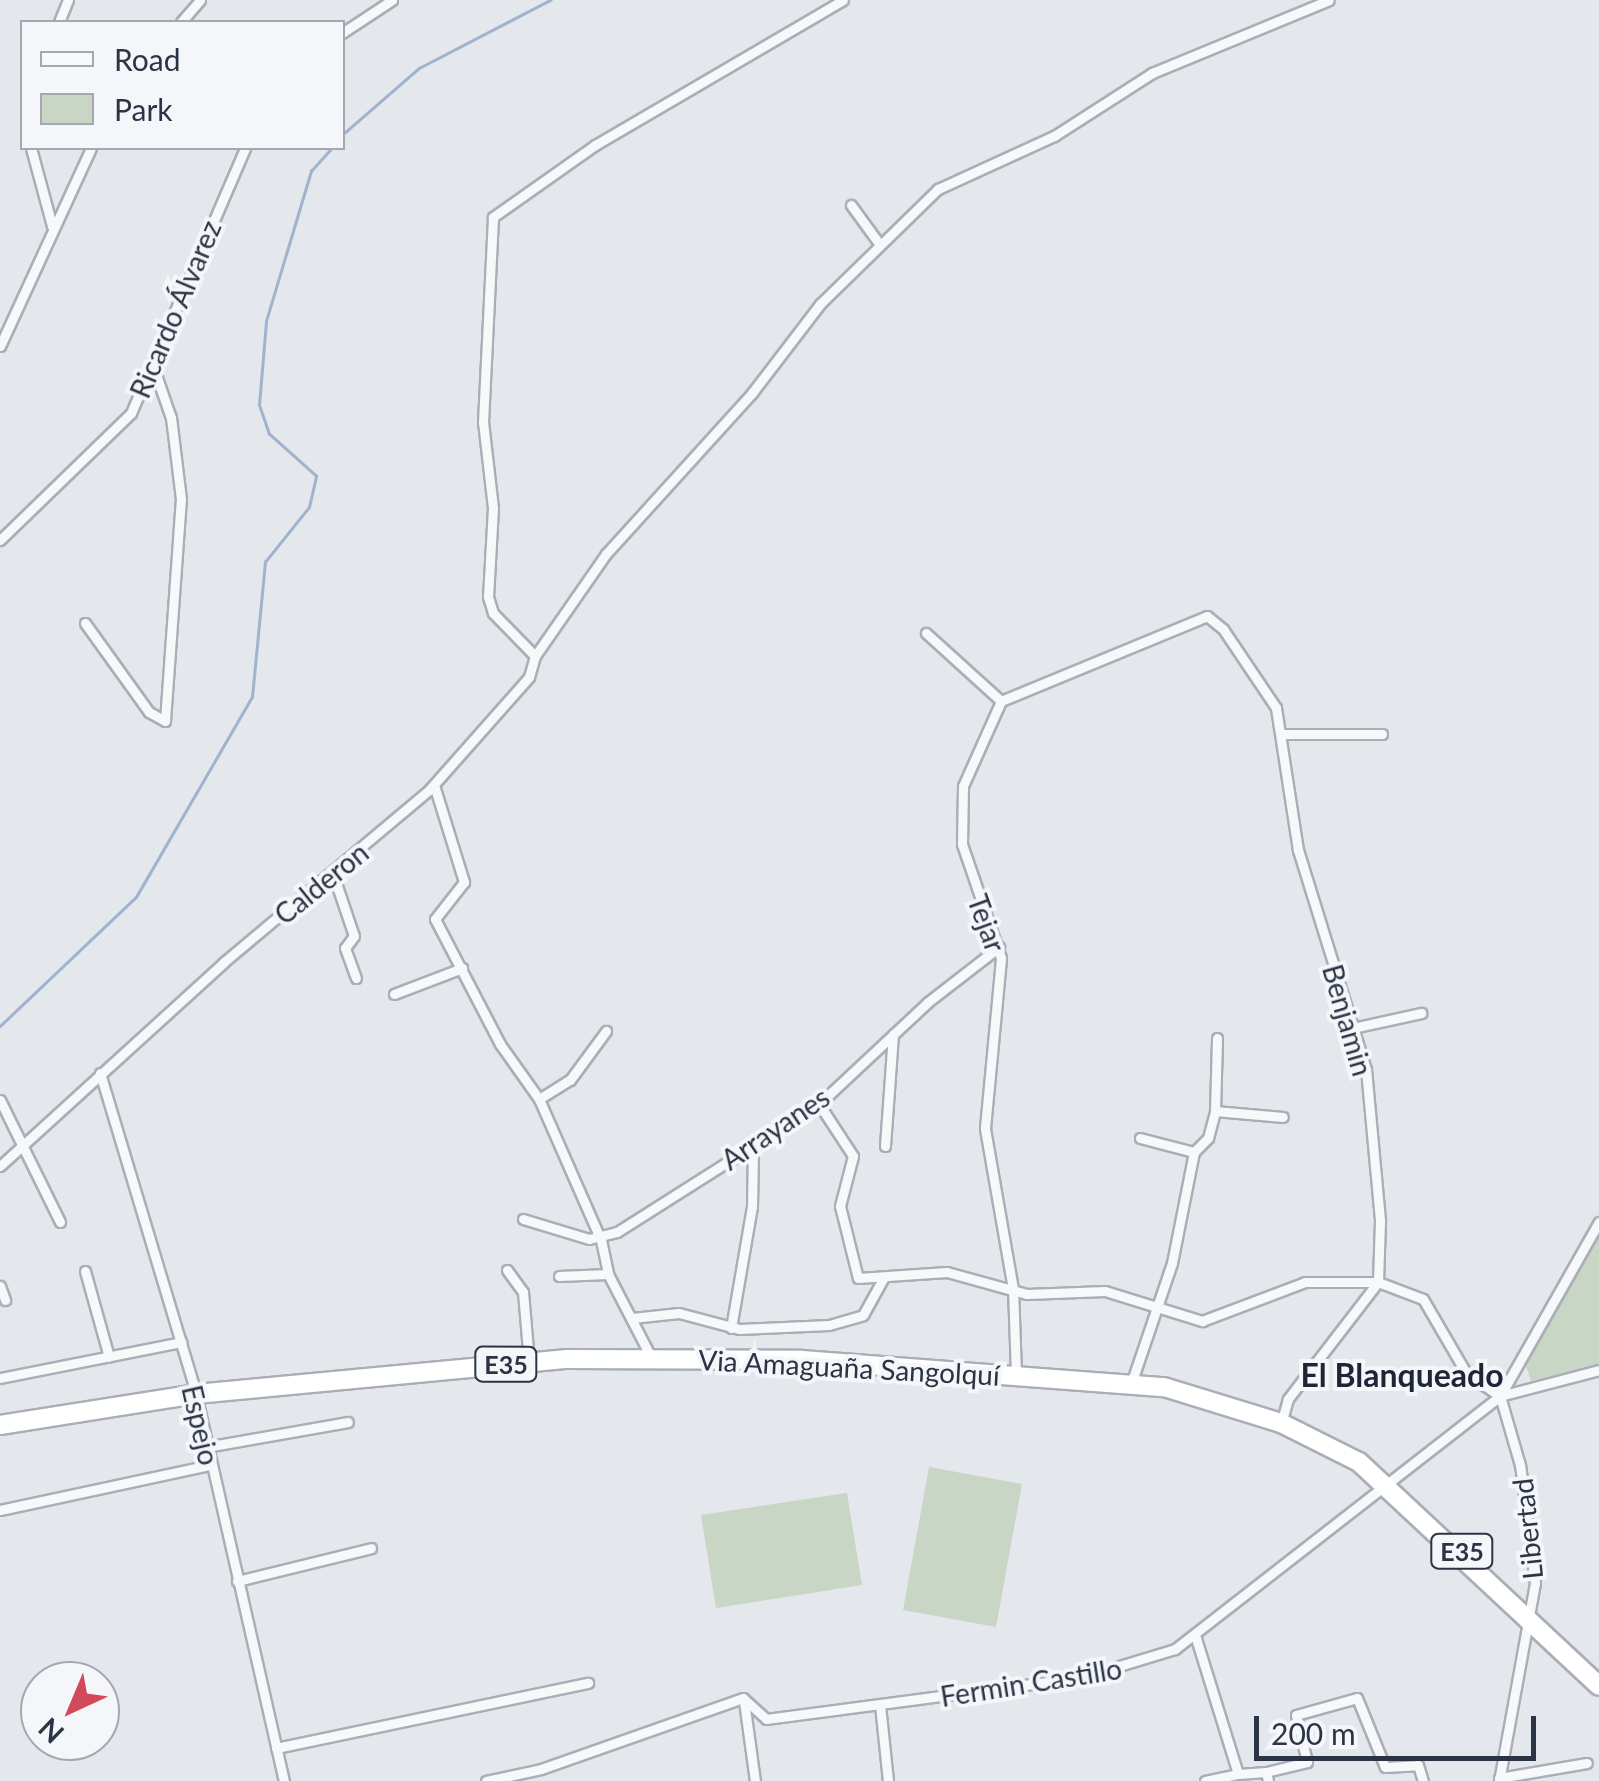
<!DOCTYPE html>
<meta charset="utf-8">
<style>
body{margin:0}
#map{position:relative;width:1599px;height:1781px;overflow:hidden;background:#e4e7ec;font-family:Lato,sans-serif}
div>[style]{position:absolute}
.green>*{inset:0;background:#c9d6c5}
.stream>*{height:2.5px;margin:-1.25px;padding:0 1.25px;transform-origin:1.25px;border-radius:1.25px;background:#9fb4cc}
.roads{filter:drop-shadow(2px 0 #a9aeb7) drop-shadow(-2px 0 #a9aeb7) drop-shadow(0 2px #a9aeb7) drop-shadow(0 -2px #a9aeb7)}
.street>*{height:9px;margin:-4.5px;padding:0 4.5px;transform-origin:4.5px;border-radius:4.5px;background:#f7f8fa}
.highway>*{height:18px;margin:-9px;padding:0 9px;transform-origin:9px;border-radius:9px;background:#fff}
span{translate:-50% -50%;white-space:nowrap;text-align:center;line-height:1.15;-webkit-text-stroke:8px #f4f6f9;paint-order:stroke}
.shield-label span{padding:2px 8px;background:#f4f6f9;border:2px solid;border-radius:8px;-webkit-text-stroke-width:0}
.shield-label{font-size:25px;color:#2b3445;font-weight:700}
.street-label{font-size:28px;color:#2b3445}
.quarter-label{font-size:32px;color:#1d2536;font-weight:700}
.legend{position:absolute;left:20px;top:20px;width:325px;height:130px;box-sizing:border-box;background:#f4f6f9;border:2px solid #a4a8b1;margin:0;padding:12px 18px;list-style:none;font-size:30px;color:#2b3445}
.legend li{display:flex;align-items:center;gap:20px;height:50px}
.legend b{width:50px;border:2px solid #a4a8b1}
.north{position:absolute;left:20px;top:1661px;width:100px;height:100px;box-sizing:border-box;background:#f4f6f9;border:2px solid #a4a8b1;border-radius:50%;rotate:224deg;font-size:28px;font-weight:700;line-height:40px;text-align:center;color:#2b3445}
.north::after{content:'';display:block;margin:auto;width:35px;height:45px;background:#d1495b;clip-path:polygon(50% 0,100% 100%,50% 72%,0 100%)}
.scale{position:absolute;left:1254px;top:1716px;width:282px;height:45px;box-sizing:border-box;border:5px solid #2b3445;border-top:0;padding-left:12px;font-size:30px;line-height:35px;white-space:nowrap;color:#2b3445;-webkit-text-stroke:8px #f4f6f9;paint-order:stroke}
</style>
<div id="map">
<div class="green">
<div style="clip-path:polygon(1599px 1220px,1599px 1366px,1531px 1381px,1526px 1366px)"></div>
<div style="clip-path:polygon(929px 1467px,1022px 1484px,996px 1627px,903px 1610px)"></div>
<div style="clip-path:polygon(847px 1493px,862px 1585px,716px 1608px,701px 1515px)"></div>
</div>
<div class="stream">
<div style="left:342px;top:135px;width:102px;rotate:-41deg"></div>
<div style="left:419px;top:68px;width:148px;rotate:-27.4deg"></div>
<div style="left:0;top:1026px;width:187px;rotate:-43.5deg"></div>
<div style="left:136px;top:897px;width:231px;rotate:-59.9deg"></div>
<div style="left:252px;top:697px;width:136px;rotate:-84.5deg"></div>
<div style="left:265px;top:562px;width:70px;rotate:-51.3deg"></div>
<div style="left:309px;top:507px;width:32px;rotate:-77deg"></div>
<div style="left:316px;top:476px;width:63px;rotate:-138.2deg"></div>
<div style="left:269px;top:434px;width:31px;rotate:-109deg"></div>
<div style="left:259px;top:405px;width:84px;rotate:-85.2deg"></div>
<div style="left:266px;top:321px;width:157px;rotate:-73.3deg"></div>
<div style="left:311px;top:171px;width:31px;rotate:-48deg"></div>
</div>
<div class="roads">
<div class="street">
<div style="left:59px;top:22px;width:24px;rotate:-68deg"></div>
<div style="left:181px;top:22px;width:29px;rotate:-49deg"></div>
<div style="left:342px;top:33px;width:60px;rotate:-33.4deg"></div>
<div style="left:31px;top:148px;width:81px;rotate:74.9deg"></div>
<div style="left:851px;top:205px;width:46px;rotate:53.9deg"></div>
<div style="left:0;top:346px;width:218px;rotate:-65.3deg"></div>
<div style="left:0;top:540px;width:182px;rotate:-44.1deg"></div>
<div style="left:131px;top:413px;width:288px;rotate:-66.7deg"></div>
<div style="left:85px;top:623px;width:110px;rotate:54.3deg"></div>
<div style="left:149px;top:712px;width:18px;rotate:29deg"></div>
<div style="left:165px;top:721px;width:223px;rotate:-85.9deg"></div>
<div style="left:181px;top:499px;width:82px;rotate:-97deg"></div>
<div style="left:171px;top:418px;width:55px;rotate:-109.1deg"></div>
<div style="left:926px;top:633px;width:101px;rotate:42.2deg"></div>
<div style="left:535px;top:656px;width:124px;rotate:-55.2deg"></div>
<div style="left:606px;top:554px;width:217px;rotate:-47.8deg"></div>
<div style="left:752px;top:393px;width:112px;rotate:-52.6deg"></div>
<div style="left:820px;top:304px;width:165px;rotate:-44.3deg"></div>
<div style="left:938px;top:189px;width:128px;rotate:-24.6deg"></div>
<div style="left:1054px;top:136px;width:117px;rotate:-32.7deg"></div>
<div style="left:1152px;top:73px;width:191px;rotate:-22.4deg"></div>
<div style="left:1283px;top:734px;width:99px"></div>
<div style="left:434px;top:785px;width:102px;rotate:72.8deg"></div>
<div style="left:464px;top:882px;width:47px;rotate:128.1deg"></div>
<div style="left:435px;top:919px;width:141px;rotate:62.5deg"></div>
<div style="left:500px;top:1044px;width:67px;rotate:54.7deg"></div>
<div style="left:539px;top:1099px;width:154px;rotate:66.3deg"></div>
<div style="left:601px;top:1240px;width:35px;rotate:78deg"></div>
<div style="left:608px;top:1274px;width:93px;rotate:62.6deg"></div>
<div style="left:333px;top:874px;width:65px;rotate:71.3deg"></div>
<div style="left:354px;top:936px;width:15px;rotate:127deg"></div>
<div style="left:345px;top:948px;width:32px;rotate:70deg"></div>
<div style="left:394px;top:994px;width:73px;rotate:-20.9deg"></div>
<div style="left:1353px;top:1028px;width:70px;rotate:-12.4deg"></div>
<div style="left:100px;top:1073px;width:335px;rotate:73.3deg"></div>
<div style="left:196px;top:1394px;width:397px;rotate:77.2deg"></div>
<div style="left:539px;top:1099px;width:36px;rotate:-32deg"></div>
<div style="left:570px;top:1080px;width:61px;rotate:-53.7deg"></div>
<div style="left:0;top:1100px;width:136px;rotate:63.8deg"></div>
<div style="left:819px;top:1104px;width:62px;rotate:56.8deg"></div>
<div style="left:853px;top:1156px;width:52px;rotate:104.6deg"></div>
<div style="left:840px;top:1206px;width:74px;rotate:76deg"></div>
<div style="left:858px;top:1278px;width:89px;rotate:-3.9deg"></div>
<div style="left:947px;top:1272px;width:83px;rotate:15.4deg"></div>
<div style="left:1027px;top:1294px;width:78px;rotate:-2.2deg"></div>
<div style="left:1105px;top:1291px;width:102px;rotate:17.2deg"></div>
<div style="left:1202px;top:1321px;width:110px;rotate:-20.7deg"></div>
<div style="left:1305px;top:1282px;width:73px"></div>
<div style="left:1378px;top:1282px;width:48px;rotate:20.7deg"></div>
<div style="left:1423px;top:1299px;width:86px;rotate:59.8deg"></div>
<div style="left:1466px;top:1373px;width:41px;rotate:34.1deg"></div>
<div style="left:1500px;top:1396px;width:102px;rotate:-14.7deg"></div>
<div style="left:1215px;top:1111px;width:68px;rotate:5deg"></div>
<div style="left:1140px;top:1138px;width:56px;rotate:14.5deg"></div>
<div style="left:885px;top:1146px;width:112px;rotate:-85.9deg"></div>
<div style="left:0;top:1166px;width:303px;rotate:-42.3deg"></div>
<div style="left:224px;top:962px;width:268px;rotate:-40deg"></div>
<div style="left:429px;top:790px;width:151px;rotate:-48.5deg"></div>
<div style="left:529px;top:677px;width:22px;rotate:-74deg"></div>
<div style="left:535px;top:656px;width:60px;rotate:-134.3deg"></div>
<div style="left:493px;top:613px;width:17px;rotate:-107deg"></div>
<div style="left:488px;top:597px;width:89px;rotate:-86.8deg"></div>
<div style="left:493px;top:508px;width:87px;rotate:-96.6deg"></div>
<div style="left:483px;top:422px;width:205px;rotate:-87.2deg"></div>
<div style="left:493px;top:217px;width:125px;rotate:-35.2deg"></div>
<div style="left:595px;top:145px;width:287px;rotate:-30.3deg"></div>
<div style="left:523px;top:1219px;width:69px;rotate:16.9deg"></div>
<div style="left:589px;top:1239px;width:29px;rotate:-14deg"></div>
<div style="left:617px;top:1232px;width:239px;rotate:-32.4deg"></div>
<div style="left:819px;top:1104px;width:149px;rotate:-43.1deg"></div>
<div style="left:928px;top:1002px;width:90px;rotate:-37.8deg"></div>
<div style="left:507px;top:1270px;width:27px;rotate:54deg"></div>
<div style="left:523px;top:1292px;width:70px;rotate:85.1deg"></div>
<div style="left:85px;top:1271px;width:89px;rotate:74.4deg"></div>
<div style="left:559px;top:1276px;width:49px;rotate:-2.3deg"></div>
<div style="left:0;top:1286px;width:15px;rotate:70deg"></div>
<div style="left:632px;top:1318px;width:47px;rotate:-6.1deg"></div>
<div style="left:679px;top:1313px;width:62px;rotate:14.9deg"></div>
<div style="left:739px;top:1329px;width:90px;rotate:-2.5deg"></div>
<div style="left:829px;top:1325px;width:35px;rotate:-16deg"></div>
<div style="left:863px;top:1315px;width:43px;rotate:-61.1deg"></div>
<div style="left:731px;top:1328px;width:123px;rotate:-80.2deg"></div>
<div style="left:752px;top:1207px;width:58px;rotate:-89deg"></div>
<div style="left:1016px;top:1374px;width:85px;rotate:-92deg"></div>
<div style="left:1013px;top:1289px;width:163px;rotate:-99.9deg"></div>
<div style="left:985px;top:1128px;width:171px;rotate:-84.6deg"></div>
<div style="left:1001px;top:958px;width:120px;rotate:-108.9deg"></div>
<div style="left:962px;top:844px;width:58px;rotate:-89deg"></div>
<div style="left:963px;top:786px;width:93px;rotate:-65.9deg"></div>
<div style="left:1001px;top:701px;width:223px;rotate:-22.4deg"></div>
<div style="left:1207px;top:616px;width:21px;rotate:39deg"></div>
<div style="left:1223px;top:629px;width:95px;rotate:56.1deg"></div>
<div style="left:1276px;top:708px;width:144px;rotate:81.2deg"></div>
<div style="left:1298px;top:850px;width:229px;rotate:72.8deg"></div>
<div style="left:1366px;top:1069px;width:153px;rotate:84.7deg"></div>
<div style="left:1380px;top:1221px;width:61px;rotate:91.9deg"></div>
<div style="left:1378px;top:1282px;width:148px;rotate:127.6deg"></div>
<div style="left:1288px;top:1399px;width:25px;rotate:106deg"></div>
<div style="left:0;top:1378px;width:185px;rotate:-11.2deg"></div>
<div style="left:1131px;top:1384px;width:128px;rotate:-71.3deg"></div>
<div style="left:1172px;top:1263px;width:113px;rotate:-78.8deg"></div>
<div style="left:1194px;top:1152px;width:20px;rotate:-45deg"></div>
<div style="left:1208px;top:1138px;width:28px;rotate:-75deg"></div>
<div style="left:1215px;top:1111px;width:73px;rotate:-88.4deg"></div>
<div style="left:206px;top:1447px;width:144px;rotate:-10deg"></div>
<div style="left:0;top:1510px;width:215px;rotate:-12.1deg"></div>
<div style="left:237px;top:1581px;width:138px;rotate:-13.8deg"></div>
<div style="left:1195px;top:1635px;width:145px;rotate:72.8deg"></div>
<div style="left:1238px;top:1774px;width:28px;rotate:-4deg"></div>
<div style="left:1266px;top:1772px;width:9px;rotate:77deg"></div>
<div style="left:743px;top:1698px;width:31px;rotate:42deg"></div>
<div style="left:766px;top:1719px;width:320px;rotate:-7.5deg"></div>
<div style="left:1083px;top:1677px;width:96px;rotate:-16.9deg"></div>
<div style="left:1175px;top:1649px;width:412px;rotate:-37.9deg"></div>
<div style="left:1500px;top:1396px;width:200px;rotate:-60.4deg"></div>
<div style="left:744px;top:1701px;width:81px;rotate:82.2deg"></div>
<div style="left:880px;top:1705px;width:76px;rotate:84deg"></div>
<div style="left:276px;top:1748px;width:319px;rotate:-11.8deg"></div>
<div style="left:1266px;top:1772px;width:42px;rotate:-13.7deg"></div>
<div style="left:1307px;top:1762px;width:48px;rotate:-103.2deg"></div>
<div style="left:1296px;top:1715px;width:63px;rotate:-15.6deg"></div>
<div style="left:1357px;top:1698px;width:74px;rotate:67.9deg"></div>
<div style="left:1385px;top:1767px;width:33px;rotate:-3deg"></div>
<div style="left:1418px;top:1765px;width:17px;rotate:73deg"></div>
<div style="left:1499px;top:1778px;width:89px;rotate:-9.7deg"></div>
<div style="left:486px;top:1781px;width:56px;rotate:-12.3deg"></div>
<div style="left:541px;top:1769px;width:214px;rotate:-19.4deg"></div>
<div style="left:1205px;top:1781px;width:34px;rotate:-12deg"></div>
<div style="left:1499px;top:1781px;width:201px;rotate:-79.7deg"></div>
<div style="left:1535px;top:1583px;width:119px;rotate:-97.2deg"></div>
<div style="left:1520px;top:1465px;width:72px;rotate:-106.2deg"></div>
</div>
<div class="highway">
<div style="left:0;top:1425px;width:198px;rotate:-9deg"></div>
<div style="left:196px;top:1394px;width:373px;rotate:-5.4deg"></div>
<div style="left:567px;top:1359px;width:235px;rotate:0.2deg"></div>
<div style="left:802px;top:1360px;width:363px;rotate:4.3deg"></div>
<div style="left:1164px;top:1387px;width:122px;rotate:17.1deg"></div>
<div style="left:1281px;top:1423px;width:87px;rotate:26.6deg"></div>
<div style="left:1359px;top:1462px;width:328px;rotate:43deg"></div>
</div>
</div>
<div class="shield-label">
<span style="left:506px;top:1364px">E35</span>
<span style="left:1462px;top:1551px">E35</span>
</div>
<div class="street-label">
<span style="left:175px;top:309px;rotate:-67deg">Ricardo Álvarez</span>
<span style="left:321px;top:883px;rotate:-39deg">Calderon</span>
<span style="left:987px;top:923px;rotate:70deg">Tejar</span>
<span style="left:1348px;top:1020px;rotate:74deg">Benjamin</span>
<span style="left:775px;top:1128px;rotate:-34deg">Arrayanes</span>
<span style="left:849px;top:1367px;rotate:3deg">Via Amaguaña Sangolquí</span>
<span style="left:201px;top:1425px;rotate:77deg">Espejo</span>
<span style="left:1527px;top:1529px;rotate:-96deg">Libertad</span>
<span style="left:1031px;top:1682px;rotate:-9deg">Fermin Castillo</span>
</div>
<div class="quarter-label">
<span style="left:1402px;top:1375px">El Blanqueado</span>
</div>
<ul class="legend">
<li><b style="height:12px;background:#f7f8fa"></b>Road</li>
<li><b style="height:28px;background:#c9d6c5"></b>Park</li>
</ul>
<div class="north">N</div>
<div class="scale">200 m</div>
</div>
